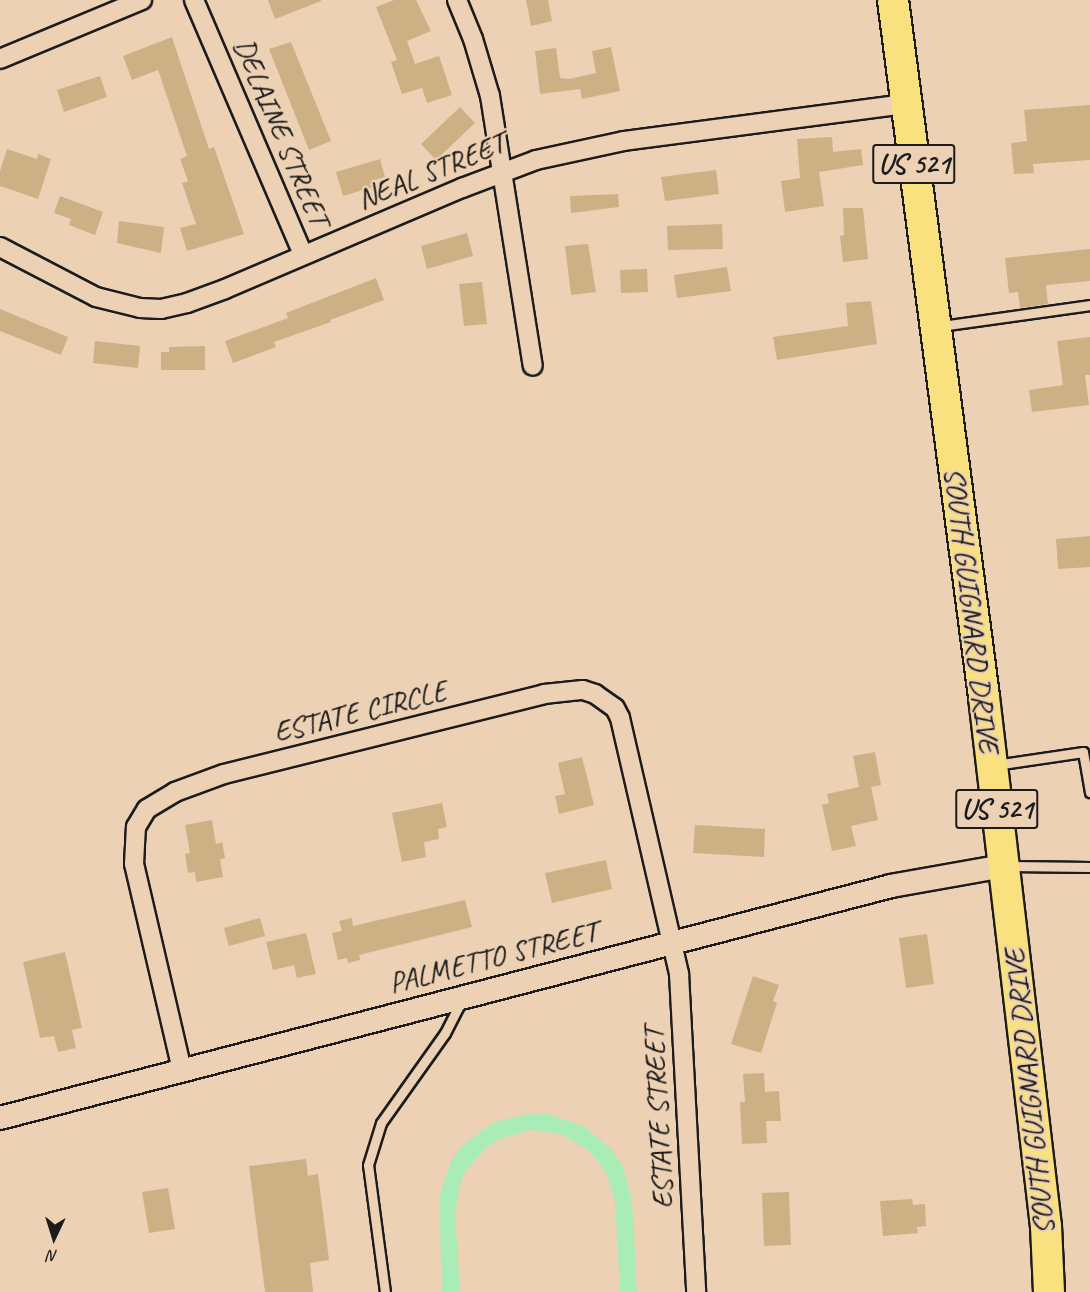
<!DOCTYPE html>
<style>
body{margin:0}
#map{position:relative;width:1090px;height:1292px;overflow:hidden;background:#edd1b4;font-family:Caveat,sans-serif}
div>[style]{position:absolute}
.green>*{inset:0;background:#aaecb5}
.building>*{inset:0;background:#cdb185}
.roads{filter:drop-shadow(2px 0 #1c1c1c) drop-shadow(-2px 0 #1c1c1c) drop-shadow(0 2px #1c1c1c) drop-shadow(0 -2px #1c1c1c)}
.service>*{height:9px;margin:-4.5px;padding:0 4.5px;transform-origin:4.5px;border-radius:4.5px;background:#edd1b4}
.minor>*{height:18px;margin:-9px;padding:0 9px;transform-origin:9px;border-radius:9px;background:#edd1b4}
.tertiary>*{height:22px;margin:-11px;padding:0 11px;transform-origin:11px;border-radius:11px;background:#edd1b4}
.trunk>*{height:30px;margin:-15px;padding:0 15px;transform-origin:15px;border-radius:15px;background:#fae180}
span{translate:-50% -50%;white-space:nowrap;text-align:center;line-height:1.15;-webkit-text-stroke:4.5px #edd1b4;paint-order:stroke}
.shield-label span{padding:2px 4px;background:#edd1b4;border:2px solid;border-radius:4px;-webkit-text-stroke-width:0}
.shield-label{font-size:28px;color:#1c1c1c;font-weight:700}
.street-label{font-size:30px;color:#1c1c1c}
.north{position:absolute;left:24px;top:1208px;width:60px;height:60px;-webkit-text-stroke:4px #edd1b4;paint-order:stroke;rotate:184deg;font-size:16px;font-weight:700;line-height:24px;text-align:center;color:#1c1c1c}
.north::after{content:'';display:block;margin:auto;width:21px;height:27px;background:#1c1c1c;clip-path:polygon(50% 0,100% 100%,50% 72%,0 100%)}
</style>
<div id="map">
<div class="green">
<div style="clip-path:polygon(529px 1113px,548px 1114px,584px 1126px,613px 1151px,623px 1167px,632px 1200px,637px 1292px,620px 1292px,615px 1202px,607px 1175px,599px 1162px,588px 1150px,561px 1134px,530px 1130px,500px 1139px,487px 1147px,466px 1170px,460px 1184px,455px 1212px,460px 1292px,442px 1292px,439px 1197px,451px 1161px,462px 1146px,492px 1123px)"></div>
</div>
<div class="building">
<div style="clip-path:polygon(268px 0,321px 0,321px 1px,275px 19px)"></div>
<div style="clip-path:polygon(394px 0,416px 0,431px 31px,407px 41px,415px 64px,439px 56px,452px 95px,427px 103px,422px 88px,402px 94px,391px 62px,397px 60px,376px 7px)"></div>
<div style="clip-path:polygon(526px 0,548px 0,552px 21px,531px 26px)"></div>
<div style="clip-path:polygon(172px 37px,209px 149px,214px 147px,244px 234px,187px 251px,180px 228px,196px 224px,182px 183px,188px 181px,180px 159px,187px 156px,158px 70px,132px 80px,123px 56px)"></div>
<div style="clip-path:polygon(291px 42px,331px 141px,309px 150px,269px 49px)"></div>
<div style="clip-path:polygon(611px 47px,620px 91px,582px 99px,580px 89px,540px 94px,535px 51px,556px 48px,560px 78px,569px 79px,596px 73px,592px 51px)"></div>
<div style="clip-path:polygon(100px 76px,107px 97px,64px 112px,57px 90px)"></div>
<div style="clip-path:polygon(1090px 105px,1090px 160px,1033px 164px,1034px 173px,1014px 174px,1011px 143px,1027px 141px,1024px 110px)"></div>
<div style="clip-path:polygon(460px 107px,475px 123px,436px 160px,421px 144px)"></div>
<div style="clip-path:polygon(832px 137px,833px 152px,861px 149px,863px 165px,819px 172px,824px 206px,785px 212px,781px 181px,800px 178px,797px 139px)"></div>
<div style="clip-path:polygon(7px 149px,37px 159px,38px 154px,51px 159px,38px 199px,0 186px,0 171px)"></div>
<div style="clip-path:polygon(380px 159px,385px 177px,371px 181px,373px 187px,343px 196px,336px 172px)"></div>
<div style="clip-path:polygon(716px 170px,719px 194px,665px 201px,661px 177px)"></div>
<div style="clip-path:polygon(618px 194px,619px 207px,571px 213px,570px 196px)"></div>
<div style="clip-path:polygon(60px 196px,103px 212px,95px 235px,69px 225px,71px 219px,54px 213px)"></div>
<div style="clip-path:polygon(843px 208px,863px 208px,868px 259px,843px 262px,840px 236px,844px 235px)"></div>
<div style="clip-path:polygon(119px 221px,164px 227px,161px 253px,117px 243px)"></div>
<div style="clip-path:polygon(722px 224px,723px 249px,668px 250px,667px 226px)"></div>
<div style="clip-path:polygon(467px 233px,473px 256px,427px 269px,421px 246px)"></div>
<div style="clip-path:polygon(588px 244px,596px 292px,571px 295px,565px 246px)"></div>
<div style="clip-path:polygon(1090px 249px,1090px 281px,1046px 285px,1048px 304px,1020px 308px,1018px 292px,1009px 293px,1005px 258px)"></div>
<div style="clip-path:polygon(727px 267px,731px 291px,677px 298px,674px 275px)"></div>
<div style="clip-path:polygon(647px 269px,648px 292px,621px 293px,620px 270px)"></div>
<div style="clip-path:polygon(376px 278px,384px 300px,330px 320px,331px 322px,274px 342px,276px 347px,233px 363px,225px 341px,288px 318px,286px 313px)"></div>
<div style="clip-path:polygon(482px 282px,487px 324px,464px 326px,459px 284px)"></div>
<div style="clip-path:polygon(871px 301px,877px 344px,777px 360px,773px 337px,848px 326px,846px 303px)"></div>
<div style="clip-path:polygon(0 309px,68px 337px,61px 355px,0 331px)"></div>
<div style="clip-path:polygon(1090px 337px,1090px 375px,1085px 375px,1089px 405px,1032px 412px,1029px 390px,1063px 385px,1057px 341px)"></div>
<div style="clip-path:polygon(95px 341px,140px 346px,138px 368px,93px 363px)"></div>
<div style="clip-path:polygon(205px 346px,205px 370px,161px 370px,161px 352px,169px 352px,169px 347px)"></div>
<div style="clip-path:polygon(1090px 536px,1090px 567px,1058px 569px,1056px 539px)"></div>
<div style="clip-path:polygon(875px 752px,881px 785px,871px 787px,878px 820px,851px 826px,856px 846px,832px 851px,822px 805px,829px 803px,827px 794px,859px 787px,853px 756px)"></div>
<div style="clip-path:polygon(582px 757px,594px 805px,559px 814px,555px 796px,565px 794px,558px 763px)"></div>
<div style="clip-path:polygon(442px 803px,447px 827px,438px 829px,439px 839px,424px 842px,426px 857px,402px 862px,392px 813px)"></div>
<div style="clip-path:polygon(212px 820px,216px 844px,222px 842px,225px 858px,220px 859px,223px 877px,196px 882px,195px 872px,188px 873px,185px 854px,190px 853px,185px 825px)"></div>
<div style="clip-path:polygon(695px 825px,765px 829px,764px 857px,693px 853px)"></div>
<div style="clip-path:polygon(606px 860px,612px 889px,552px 903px,545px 873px)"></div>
<div style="clip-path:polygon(465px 900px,472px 927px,359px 955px,360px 960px,348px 963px,347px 958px,338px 960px,332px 933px,342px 931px,339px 921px,352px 918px,353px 926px)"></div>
<div style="clip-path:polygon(260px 918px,265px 936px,229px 946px,224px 928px)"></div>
<div style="clip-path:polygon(306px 933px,316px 974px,297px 978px,294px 965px,273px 970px,266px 942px)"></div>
<div style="clip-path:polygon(927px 934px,934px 984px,906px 988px,899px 938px)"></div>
<div style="clip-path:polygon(65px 952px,82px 1028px,72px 1030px,76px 1048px,58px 1052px,54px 1036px,40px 1038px,23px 962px)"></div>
<div style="clip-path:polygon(753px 976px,779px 985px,773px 1001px,777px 1003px,761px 1053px,731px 1044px)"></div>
<div style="clip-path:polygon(764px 1073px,765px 1092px,779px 1091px,781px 1121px,766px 1121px,767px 1143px,742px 1144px,740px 1102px,745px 1102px,743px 1074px)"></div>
<div style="clip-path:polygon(306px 1159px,308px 1176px,318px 1174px,329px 1260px,310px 1263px,313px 1292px,265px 1292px,249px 1166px)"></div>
<div style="clip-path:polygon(168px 1188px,175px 1229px,149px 1233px,142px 1192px)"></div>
<div style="clip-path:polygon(789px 1192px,791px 1245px,764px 1246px,762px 1193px)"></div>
<div style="clip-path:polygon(912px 1199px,913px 1205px,925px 1204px,926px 1226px,917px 1227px,918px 1233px,883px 1236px,880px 1201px)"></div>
</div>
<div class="roads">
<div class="service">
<div style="left:941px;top:326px;width:150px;rotate:-8deg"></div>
<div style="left:995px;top:765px;width:89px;rotate:-8.4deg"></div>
<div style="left:1083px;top:752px;width:41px;rotate:80.1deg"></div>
<div style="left:1009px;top:866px;width:81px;rotate:0.7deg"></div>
<div style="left:385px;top:1292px;width:128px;rotate:-97.6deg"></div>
<div style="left:368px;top:1165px;width:44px;rotate:-72.8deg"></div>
<div style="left:381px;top:1123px;width:110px;rotate:-54.6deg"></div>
<div style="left:445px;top:1033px;width:36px;rotate:-63deg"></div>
</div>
<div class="minor">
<div style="left:194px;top:0;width:276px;rotate:66.8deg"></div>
<div style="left:457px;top:0;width:42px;rotate:67.7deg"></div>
<div style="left:473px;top:39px;width:59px;rotate:73.4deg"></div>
<div style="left:490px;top:96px;width:273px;rotate:81deg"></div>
<div style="left:0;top:59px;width:154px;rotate:-22.6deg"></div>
<div style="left:0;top:247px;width:108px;rotate:27.5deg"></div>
<div style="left:96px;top:297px;width:45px;rotate:14deg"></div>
<div style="left:140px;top:308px;width:21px;rotate:3deg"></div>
<div style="left:161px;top:309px;width:27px;rotate:-13deg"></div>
<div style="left:187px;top:303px;width:40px;rotate:-20.2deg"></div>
<div style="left:225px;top:289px;width:258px;rotate:-23.1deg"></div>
<div style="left:462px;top:188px;width:79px;rotate:-20.7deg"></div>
<div style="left:536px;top:160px;width:90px;rotate:-12.2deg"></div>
<div style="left:624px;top:141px;width:284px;rotate:-7.5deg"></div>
<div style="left:182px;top:1070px;width:212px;rotate:-103.1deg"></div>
<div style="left:134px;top:864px;width:37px;rotate:-87deg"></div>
<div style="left:136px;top:827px;width:21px;rotate:-59deg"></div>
<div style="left:147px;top:809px;width:33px;rotate:-31deg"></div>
<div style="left:175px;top:792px;width:52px;rotate:-20.2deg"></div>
<div style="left:224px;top:774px;width:330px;rotate:-14deg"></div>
<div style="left:544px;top:694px;width:39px;rotate:-6deg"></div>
<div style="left:583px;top:690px;width:13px;rotate:18deg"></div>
<div style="left:595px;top:694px;width:24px;rotate:35deg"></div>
<div style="left:615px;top:708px;width:11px;rotate:63deg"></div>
<div style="left:620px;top:718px;width:263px;rotate:77deg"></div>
<div style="left:679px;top:974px;width:318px;rotate:86.9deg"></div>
</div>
<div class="tertiary">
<div style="left:0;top:1118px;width:921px;rotate:-14.59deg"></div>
<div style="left:891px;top:886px;width:114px;rotate:-10.1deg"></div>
</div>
<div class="trunk">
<div style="left:893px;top:0;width:703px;rotate:82.56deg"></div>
<div style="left:984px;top:697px;width:533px;rotate:83.32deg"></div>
<div style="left:1046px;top:1226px;width:66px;rotate:87.4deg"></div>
</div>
</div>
<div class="shield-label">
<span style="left:914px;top:164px">US 521</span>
<span style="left:997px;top:809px">US 521</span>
</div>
<div class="street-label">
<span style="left:282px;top:132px;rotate:67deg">DELAINE STREET</span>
<span style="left:431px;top:171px;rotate:-22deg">NEAL STREET</span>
<span style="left:972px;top:610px;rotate:83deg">SOUTH GUIGNARD DRIVE</span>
<span style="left:360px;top:711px;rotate:-14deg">ESTATE CIRCLE</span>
<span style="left:493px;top:957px;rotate:-14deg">PALMETTO STREET</span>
<span style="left:1029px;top:1092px;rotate:-96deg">SOUTH GUIGNARD DRIVE</span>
<span style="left:658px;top:1118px;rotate:-93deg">ESTATE STREET</span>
</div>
<div class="north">N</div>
</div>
